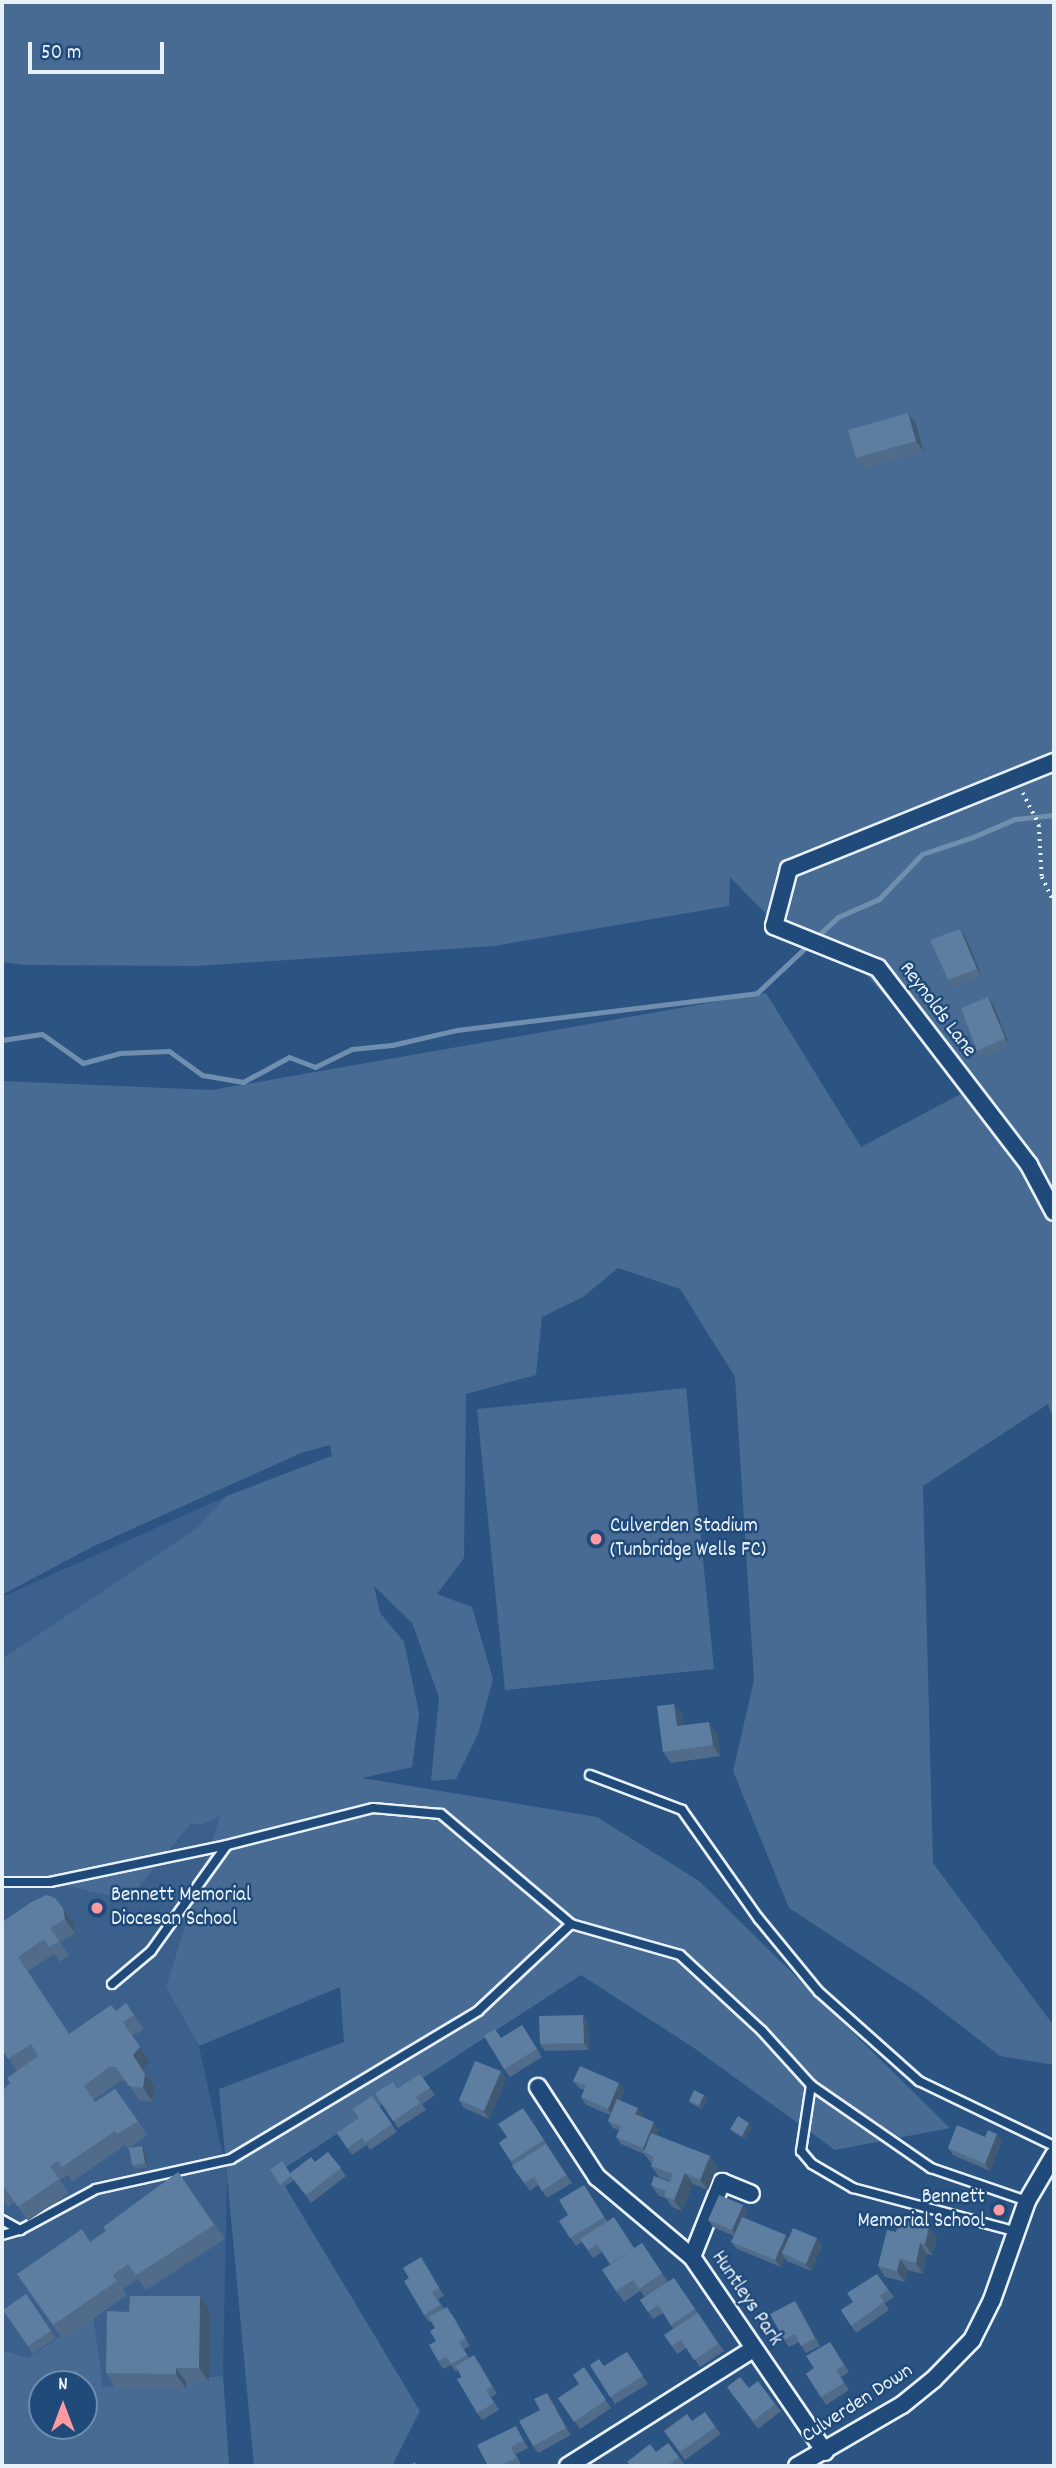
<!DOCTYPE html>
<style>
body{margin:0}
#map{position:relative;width:1056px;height:2468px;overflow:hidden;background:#2b5482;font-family:Dekko,sans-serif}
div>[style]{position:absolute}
.built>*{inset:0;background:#3a608b}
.green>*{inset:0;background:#476b93}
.stream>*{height:5px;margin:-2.5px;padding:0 2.5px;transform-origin:2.5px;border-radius:2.5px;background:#708ead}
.path>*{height:3.5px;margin-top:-1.75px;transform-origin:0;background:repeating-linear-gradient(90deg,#e8f1f8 0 2px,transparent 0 7px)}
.roads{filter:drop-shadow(2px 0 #e8f1f8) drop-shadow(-2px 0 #e8f1f8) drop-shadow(0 2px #e8f1f8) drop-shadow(0 -2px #e8f1f8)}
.service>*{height:8px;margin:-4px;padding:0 4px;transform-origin:4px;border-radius:4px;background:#1f4a7a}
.minor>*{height:16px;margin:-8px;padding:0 8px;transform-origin:8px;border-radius:8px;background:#1f4a7a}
.wall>*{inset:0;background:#506c8a}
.shaded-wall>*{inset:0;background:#415871}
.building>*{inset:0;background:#5d7da1}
.dots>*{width:19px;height:19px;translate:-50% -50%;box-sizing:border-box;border:4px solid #1f4a7a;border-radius:50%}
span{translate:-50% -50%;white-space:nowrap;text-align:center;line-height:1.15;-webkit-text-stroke:5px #1f4a7a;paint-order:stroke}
.street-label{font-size:21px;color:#e8f1f8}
.poi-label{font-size:21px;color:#e8f1f8}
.left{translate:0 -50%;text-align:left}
.right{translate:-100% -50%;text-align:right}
.frame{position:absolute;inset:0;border:4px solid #e8f1f8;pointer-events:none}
.north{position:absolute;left:28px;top:2370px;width:70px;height:70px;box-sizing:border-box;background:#1f4a7a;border:2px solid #6f8dac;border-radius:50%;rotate:0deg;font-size:19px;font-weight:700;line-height:28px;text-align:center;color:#e8f1f8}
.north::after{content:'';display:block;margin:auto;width:24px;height:32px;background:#ff9aa2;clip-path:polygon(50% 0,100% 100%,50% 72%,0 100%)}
.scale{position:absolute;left:28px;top:42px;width:136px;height:32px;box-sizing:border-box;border:4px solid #e8f1f8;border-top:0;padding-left:9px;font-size:21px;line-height:24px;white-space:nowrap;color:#e8f1f8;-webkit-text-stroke:5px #1f4a7a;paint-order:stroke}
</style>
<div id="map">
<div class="built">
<div style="clip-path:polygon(evenodd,344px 1451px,380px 1613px,404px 1642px,419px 1713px,412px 1767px,261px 1799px,166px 1986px,199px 2046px,227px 2175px,223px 2376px,229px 2466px,2px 2466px,2px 1597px,227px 1496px,344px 1451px,42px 2384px,84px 2384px,84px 2426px,42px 2426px,42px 2384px)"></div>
</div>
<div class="green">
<div style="clip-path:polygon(2px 2px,1054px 2px,1054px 1422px,1048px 1404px,923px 1486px,933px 1863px,1054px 2026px,1054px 2065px,1000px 2056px,920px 1994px,789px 1908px,733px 1771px,754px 1680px,735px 1377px,680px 1289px,618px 1268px,583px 1297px,542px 1317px,536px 1375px,466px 1394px,464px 1558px,437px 1594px,472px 1607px,493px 1679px,478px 1734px,456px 1779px,431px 1781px,439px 1697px,412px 1623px,374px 1586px,380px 1613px,404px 1642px,419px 1713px,412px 1767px,362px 1778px,597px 1817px,699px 1881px,950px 2128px,835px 2150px,694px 2048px,581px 1975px,277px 2173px,420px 2411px,392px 2466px,254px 2466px,219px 2089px,344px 2042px,340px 1987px,199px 2046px,166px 1987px,220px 1816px,200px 1825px,191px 1823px,128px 1900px,34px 1878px,2px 1882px,2px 1659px,197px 1528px,227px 1496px,332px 1456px,330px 1445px,301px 1453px,92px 1547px,2px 1595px,2px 1081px,212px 1090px,766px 993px,861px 1147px,970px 1089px,850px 957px,782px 930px,730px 877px,729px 906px,494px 946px,197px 966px,25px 965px,2px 962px)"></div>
<div style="clip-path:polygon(686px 1388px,714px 1669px,505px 1690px,477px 1409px)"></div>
<div style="clip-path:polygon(evenodd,93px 2315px,103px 2387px,223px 2376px,229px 2466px,2px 2466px,2px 2350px,28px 2358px,93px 2315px,42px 2384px,84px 2384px,84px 2426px,42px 2426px,42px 2384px)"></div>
</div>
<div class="stream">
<div style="left:2px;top:1040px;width:40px;rotate:-8.5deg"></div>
<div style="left:42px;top:1034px;width:50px;rotate:35.3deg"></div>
<div style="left:83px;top:1063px;width:38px;rotate:-15deg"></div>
<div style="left:120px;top:1053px;width:49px;rotate:-2.3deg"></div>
<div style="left:169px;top:1051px;width:41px;rotate:36deg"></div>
<div style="left:202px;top:1075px;width:42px;rotate:9.7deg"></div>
<div style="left:243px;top:1082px;width:52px;rotate:-28.5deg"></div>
<div style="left:289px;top:1057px;width:28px;rotate:21deg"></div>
<div style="left:315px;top:1067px;width:41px;rotate:-25.9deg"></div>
<div style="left:352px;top:1049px;width:40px;rotate:-5.7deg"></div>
<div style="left:392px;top:1045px;width:67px;rotate:-13deg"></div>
<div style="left:457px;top:1030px;width:302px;rotate:-7deg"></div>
<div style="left:757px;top:993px;width:111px;rotate:-43.2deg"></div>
<div style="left:838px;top:917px;width:45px;rotate:-23.7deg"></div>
<div style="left:879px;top:899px;width:62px;rotate:-46.3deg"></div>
<div style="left:922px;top:854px;width:54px;rotate:-18.4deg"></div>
<div style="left:973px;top:837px;width:46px;rotate:-23.2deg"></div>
<div style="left:1015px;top:819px;width:39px;rotate:-6deg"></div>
</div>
<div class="path">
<div style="left:1023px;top:793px;width:36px;rotate:63deg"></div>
<div style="left:1039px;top:825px;width:52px;rotate:86.7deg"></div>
<div style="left:1042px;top:877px;width:28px;rotate:64deg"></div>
</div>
<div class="roads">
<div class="service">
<div style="left:590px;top:1775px;width:98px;rotate:20.8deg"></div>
<div style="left:682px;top:1810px;width:133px;rotate:54.8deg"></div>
<div style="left:759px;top:1919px;width:94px;rotate:50.6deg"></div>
<div style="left:819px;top:1992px;width:134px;rotate:41.7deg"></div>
<div style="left:919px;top:2081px;width:150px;rotate:25.7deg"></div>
<div style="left:2px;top:1882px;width:48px"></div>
<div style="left:50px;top:1882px;width:181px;rotate:-11.8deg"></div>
<div style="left:112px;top:1984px;width:51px;rotate:-40.2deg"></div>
<div style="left:151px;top:1951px;width:130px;rotate:-54.4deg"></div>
<div style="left:227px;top:1845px;width:151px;rotate:-14.2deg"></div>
<div style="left:373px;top:1808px;width:68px;rotate:5deg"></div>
<div style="left:441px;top:1814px;width:170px;rotate:40.2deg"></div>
<div style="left:811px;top:2085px;width:67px;rotate:98.6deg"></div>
<div style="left:801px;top:2151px;width:17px;rotate:50deg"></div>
<div style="left:812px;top:2164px;width:48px;rotate:30.3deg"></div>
<div style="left:853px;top:2188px;width:167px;rotate:15deg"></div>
<div style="left:2px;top:2220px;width:21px;rotate:29deg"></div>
<div style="left:2px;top:2235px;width:19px;rotate:-16deg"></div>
<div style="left:20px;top:2230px;width:86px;rotate:-28.3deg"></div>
<div style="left:96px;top:2189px;width:138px;rotate:-12.5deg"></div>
<div style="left:231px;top:2159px;width:288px;rotate:-30.9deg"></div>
<div style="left:478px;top:2011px;width:127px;rotate:-43.1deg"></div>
<div style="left:571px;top:1924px;width:113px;rotate:15.9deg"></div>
<div style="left:680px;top:1955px;width:112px;rotate:42.8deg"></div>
<div style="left:762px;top:2031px;width:73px;rotate:47.8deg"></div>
<div style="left:811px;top:2085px;width:146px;rotate:34.7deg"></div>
<div style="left:931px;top:2168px;width:102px;rotate:19deg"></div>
</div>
<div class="minor">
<div style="left:1054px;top:762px;width:286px;rotate:158deg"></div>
<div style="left:789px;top:869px;width:59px;rotate:104.7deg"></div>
<div style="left:774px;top:926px;width:112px;rotate:22deg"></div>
<div style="left:878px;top:968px;width:248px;rotate:52.5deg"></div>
<div style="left:1029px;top:1165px;width:53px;rotate:62deg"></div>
<div style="left:538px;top:2087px;width:108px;rotate:56.8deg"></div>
<div style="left:597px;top:2177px;width:124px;rotate:40.1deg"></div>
<div style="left:692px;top:2257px;width:236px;rotate:55.7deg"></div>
<div style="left:692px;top:2257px;width:81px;rotate:-68.2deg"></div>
<div style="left:722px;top:2182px;width:31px;rotate:22deg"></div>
<div style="left:568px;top:2466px;width:219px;rotate:-32.3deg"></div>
<div style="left:797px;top:2466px;width:121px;rotate:-30.2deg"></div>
<div style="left:902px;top:2405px;width:40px;rotate:-39deg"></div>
<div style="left:933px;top:2380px;width:56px;rotate:-45.7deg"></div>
<div style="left:972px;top:2340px;width:45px;rotate:-63.4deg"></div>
<div style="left:992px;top:2300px;width:105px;rotate:-70.5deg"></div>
<div style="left:1027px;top:2201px;width:53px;rotate:-59.6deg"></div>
</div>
</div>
<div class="wall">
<div style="clip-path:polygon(908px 413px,916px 424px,924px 452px,864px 469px,856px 458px)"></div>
<div style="clip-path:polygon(965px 936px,982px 976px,953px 988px,948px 980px)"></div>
<div style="clip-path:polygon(993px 1004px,1010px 1046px,982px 1058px,977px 1051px)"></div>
<div style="clip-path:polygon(682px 1714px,683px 1725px,717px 1733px,720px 1756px,671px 1763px,663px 1752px)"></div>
<div style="clip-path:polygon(63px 1908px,73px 1923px,75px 1933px,60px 1942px,69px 1955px,60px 1962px,54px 1954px,28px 1971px,69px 2034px,116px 2011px,126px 2003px,144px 2029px,133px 2036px,150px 2062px,143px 2069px,155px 2088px,153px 2102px,139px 2100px,126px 2081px,120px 2081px,94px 2100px,95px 2102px,115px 2089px,148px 2135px,128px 2149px,125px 2145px,72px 2182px,68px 2175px,60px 2180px,69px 2193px,28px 2221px,15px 2202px,8px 2207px,2px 2198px,2px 2091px,10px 2083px,17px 2071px,2px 2049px,2px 1922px)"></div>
<div style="clip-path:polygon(583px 2015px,588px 2023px,589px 2050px,545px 2051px,540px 2044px)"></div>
<div style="clip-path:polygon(522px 2025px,542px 2057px,510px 2077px,504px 2069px)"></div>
<div style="clip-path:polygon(501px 2071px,506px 2079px,489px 2119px,464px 2108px,459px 2100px)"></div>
<div style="clip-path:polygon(420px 2074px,435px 2095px,422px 2104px,426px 2110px,398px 2128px,375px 2093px,398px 2088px)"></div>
<div style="clip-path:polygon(573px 2081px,619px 2083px,625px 2091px,620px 2101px,643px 2115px,642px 2117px,659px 2129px,656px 2135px,710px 2156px,717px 2167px,708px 2190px,693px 2184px,682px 2211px,672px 2207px,666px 2198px,659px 2196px,651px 2185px,670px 2181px,659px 2177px,651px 2166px,652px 2164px,644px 2154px,621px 2144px,616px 2137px,619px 2130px,613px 2128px,608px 2121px,610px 2115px,586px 2105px,581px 2097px,584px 2090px,579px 2088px)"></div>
<div style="clip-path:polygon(704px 2095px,707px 2099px,702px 2109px,692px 2104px,689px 2101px)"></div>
<div style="clip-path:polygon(372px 2096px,397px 2132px,370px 2150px,367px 2145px,352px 2155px,337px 2133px,359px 2118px)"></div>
<div style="clip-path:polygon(523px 2108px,572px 2183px,547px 2198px,538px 2185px,530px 2191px,512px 2166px,513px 2165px,499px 2143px,507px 2137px)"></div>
<div style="clip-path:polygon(752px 2127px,745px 2139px,733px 2132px,730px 2129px)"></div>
<div style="clip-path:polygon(985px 2137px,1002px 2141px,990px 2171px,953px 2155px,948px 2148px)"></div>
<div style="clip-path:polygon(145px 2150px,148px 2167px,135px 2169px,132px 2165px)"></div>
<div style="clip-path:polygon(328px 2152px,346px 2176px,311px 2203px,294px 2180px,282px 2188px,270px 2170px,290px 2173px,315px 2162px)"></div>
<div style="clip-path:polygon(178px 2172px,225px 2239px,146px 2290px,138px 2279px,123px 2289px,127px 2295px,63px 2340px,17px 2274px,90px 2242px,106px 2231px)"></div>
<div style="clip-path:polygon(584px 2185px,607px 2221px,634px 2248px,642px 2243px,668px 2282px,674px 2278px,724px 2351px,700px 2367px,686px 2348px,677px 2354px,664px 2335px,673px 2329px,663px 2313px,653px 2319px,640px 2300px,645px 2297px,640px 2291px,624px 2302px,616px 2291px,610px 2264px,602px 2252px,593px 2258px,582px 2242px,576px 2246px,559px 2221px,568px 2215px)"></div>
<div style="clip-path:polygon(743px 2205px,748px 2212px,745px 2218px,788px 2238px,817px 2238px,822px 2246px,811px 2271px,787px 2261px,785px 2258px,781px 2267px,737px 2249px,731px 2242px,734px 2236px,713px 2227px,708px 2220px)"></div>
<div style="clip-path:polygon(929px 2227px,937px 2238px,932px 2255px,927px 2254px,923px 2274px,908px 2270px,905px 2282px,885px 2277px,878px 2266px,896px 2232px)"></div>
<div style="clip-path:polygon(426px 2265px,444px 2296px,438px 2299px,444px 2309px,453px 2315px,470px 2346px,464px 2349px,469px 2358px,479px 2363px,497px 2394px,491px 2397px,499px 2410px,482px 2420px,477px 2413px,458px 2370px,456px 2372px,451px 2365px,443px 2369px,438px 2361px,435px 2328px,431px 2321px,429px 2322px,424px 2315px,409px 2278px)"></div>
<div style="clip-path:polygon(877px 2274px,894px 2297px,885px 2303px,889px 2310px,856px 2333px,841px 2310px,853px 2302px)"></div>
<div style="clip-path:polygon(26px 2294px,56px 2338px,33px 2354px,3px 2310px)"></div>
<div style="clip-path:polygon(200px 2296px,210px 2311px,209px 2382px,186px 2382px,186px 2389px,116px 2388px,106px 2373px,129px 2312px)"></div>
<div style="clip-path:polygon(800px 2308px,820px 2346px,806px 2353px,799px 2342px,789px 2347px,784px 2340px)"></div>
<div style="clip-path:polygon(830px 2342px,849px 2372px,841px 2377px,849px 2390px,826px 2405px,806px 2374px,814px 2368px)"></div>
<div style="clip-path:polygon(627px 2352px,648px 2384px,615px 2404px,590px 2365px,604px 2366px)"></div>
<div style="clip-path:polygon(584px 2367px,611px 2408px,580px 2429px,558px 2398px,579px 2384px)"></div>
<div style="clip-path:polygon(727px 2387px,749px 2388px,775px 2404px,781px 2411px,758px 2429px)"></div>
<div style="clip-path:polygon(552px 2400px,571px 2435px,538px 2453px,533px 2446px,540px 2410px)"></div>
<div style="clip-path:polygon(705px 2412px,721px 2434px,685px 2460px,664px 2431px,692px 2421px)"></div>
<div style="clip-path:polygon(516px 2426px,528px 2448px,516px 2454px,521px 2465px,519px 2466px,488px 2466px)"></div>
<div style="clip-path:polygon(656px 2452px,679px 2457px,684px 2464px,682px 2466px,630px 2466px)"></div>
</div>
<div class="shaded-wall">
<div style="clip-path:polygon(908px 413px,916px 424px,924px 452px,916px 441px)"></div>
<div style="clip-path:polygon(960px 929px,965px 936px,982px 976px,977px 969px)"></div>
<div style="clip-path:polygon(988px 997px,993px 1004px,1010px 1046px,1005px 1038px)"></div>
<div style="clip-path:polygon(674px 1704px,682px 1714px,684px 1737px,677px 1726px)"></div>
<div style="clip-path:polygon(709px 1722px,717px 1733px,720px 1756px,713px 1745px)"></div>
<div style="clip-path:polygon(63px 1908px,73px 1923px,75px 1933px,65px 1919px)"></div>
<div style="clip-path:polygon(583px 2015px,588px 2023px,589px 2050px,584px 2043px)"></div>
<div style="clip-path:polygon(123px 2022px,150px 2062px,143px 2069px,155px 2088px,153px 2102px,143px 2088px)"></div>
<div style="clip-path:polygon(501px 2071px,506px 2079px,489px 2119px,484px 2111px)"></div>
<div style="clip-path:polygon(619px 2083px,625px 2091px,613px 2117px,608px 2109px)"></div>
<div style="clip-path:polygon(704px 2095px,707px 2099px,702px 2109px,699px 2105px)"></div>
<div style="clip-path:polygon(638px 2108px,643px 2115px,641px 2122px,635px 2114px)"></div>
<div style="clip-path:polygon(654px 2122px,659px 2129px,648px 2155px,643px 2148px)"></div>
<div style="clip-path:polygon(749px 2123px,752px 2127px,745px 2139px,742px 2136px)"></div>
<div style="clip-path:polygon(997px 2134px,1002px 2141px,990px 2171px,985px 2164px)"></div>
<div style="clip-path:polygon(142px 2146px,145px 2150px,148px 2167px,145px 2163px)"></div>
<div style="clip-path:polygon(710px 2156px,717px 2167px,708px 2190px,700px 2180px)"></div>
<div style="clip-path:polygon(685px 2173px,693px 2184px,682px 2211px,674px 2200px)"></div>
<div style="clip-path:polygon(743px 2205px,748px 2212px,737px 2238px,732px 2230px)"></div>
<div style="clip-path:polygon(929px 2227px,937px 2238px,932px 2255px,925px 2244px)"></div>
<div style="clip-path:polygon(786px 2235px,791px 2242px,782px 2253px,785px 2258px,781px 2267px,775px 2260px)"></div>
<div style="clip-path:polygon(817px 2238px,822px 2246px,811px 2271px,806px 2264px)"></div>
<div style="clip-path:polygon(920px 2243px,927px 2254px,923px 2274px,916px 2263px)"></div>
<div style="clip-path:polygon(900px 2259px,908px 2270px,905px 2282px,897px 2271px)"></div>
<div style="clip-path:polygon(200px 2296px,210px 2311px,209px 2382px,199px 2368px)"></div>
<div style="clip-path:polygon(795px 2301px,800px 2308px,820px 2346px,815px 2338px)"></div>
<div style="clip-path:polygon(176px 2368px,186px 2382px,186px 2389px,176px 2374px)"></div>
<div style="clip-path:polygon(547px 2393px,552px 2400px,571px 2435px,566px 2428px)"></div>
</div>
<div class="building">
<div style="clip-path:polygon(908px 413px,916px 441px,856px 458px,848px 430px)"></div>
<div style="clip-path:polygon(960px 929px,977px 969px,948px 980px,930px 940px)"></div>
<div style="clip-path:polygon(988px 997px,1005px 1038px,977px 1051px,961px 1008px)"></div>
<div style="clip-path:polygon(674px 1704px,677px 1726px,709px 1722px,713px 1745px,663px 1752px,657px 1706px)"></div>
<div style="clip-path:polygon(47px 1895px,55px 1898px,63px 1908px,65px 1919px,50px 1928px,59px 1941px,49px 1947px,44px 1939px,18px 1957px,69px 2034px,111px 2005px,116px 2011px,126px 2003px,134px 2015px,123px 2022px,140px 2047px,133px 2055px,145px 2074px,143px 2088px,129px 2086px,116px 2067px,109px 2067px,84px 2086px,95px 2102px,115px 2089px,138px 2121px,117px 2134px,115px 2131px,62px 2167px,58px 2161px,50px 2166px,59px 2179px,18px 2207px,5px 2188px,2px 2190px,2px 2091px,10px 2083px,7px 2078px,38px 2056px,31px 2044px,8px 2059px,2px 2049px,2px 2007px,3px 2006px,2px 2004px,2px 1922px,33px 1901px)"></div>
<div style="clip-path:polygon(583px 2015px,584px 2043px,540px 2044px,539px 2016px)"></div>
<div style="clip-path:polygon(522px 2025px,537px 2049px,504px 2069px,484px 2036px,495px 2029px,501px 2038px)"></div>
<div style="clip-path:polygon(475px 2061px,501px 2071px,484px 2111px,459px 2100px)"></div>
<div style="clip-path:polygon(580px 2066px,619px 2083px,608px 2109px,581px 2097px,586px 2086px,573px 2081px)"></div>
<div style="clip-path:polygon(420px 2074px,430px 2088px,416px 2097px,420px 2103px,393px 2121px,375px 2093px,393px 2082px,397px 2089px)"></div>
<div style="clip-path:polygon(694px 2090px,704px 2095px,699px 2105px,689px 2101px)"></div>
<div style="clip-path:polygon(372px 2096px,392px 2124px,365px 2143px,362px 2138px,347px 2148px,337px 2133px,359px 2118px,353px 2109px)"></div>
<div style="clip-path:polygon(617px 2099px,638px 2108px,635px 2114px,654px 2122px,643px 2148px,616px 2137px,621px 2126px,608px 2121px)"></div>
<div style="clip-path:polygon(523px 2108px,544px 2140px,511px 2161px,499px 2143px,507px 2137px,498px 2124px)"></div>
<div style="clip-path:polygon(738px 2116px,749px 2123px,742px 2136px,730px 2129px)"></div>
<div style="clip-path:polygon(957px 2125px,985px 2137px,988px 2130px,997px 2134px,985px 2164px,948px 2148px)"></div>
<div style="clip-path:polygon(651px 2133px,710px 2156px,700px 2180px,685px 2173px,674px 2200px,664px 2196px,666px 2191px,651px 2185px,654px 2176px,670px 2182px,673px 2174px,651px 2166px,654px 2157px,644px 2152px)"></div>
<div style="clip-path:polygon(546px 2144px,566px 2175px,542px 2191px,534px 2177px,524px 2183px,512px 2166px)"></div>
<div style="clip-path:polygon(142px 2146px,145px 2163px,132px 2165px,129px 2148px)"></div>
<div style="clip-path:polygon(328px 2152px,341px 2168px,306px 2195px,289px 2174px,311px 2157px,315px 2162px)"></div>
<div style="clip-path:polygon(282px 2161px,290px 2173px,289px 2174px,291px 2176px,280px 2185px,270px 2170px)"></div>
<div style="clip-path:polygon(178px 2172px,214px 2225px,136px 2275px,128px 2264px,113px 2275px,117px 2281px,53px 2325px,17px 2274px,82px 2229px,90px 2242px,106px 2231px,103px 2227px)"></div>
<div style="clip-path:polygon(584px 2185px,604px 2217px,570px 2238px,559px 2221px,568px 2215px,559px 2200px)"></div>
<div style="clip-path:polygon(719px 2195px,743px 2205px,732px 2230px,708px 2220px)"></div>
<div style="clip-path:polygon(614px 2217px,634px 2248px,610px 2264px,597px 2244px,588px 2250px,580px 2239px)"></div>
<div style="clip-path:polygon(742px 2217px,786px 2235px,775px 2260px,731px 2242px)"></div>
<div style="clip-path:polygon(899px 2219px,929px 2227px,925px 2244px,920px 2243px,916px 2263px,900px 2259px,897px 2271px,878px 2266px,887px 2230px,896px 2232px)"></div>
<div style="clip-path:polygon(793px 2228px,817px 2238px,806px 2264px,782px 2253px)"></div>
<div style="clip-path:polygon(642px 2243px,662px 2273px,639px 2289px,633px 2280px,616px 2291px,602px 2270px)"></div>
<div style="clip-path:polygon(421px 2257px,439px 2288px,432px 2292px,440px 2305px,424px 2315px,404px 2281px,409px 2278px,403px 2268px)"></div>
<div style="clip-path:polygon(877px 2274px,888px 2290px,880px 2296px,884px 2302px,851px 2326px,841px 2310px,853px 2302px,847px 2293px)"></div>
<div style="clip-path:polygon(674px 2278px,695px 2309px,671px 2325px,658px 2305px,648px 2312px,640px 2300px)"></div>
<div style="clip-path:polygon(26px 2294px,51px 2331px,28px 2346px,3px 2310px)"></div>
<div style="clip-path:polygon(130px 2296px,200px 2296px,199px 2368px,176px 2368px,176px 2374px,106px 2373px,107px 2311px,129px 2312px)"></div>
<div style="clip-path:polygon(795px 2301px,815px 2338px,801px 2346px,795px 2334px,784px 2340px,770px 2314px)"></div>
<div style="clip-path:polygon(447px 2307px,465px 2338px,459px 2342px,467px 2355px,451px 2364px,446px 2357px,438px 2361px,429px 2345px,436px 2341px,430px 2331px,435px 2328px,429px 2317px)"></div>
<div style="clip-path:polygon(698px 2313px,718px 2344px,694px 2360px,681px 2340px,672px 2346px,664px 2335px)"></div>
<div style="clip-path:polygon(830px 2342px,844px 2365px,836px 2370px,844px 2383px,821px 2397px,806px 2374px,814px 2368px,806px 2356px)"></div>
<div style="clip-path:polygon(627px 2352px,643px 2376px,610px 2397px,590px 2365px,599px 2359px,604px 2366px)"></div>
<div style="clip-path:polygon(474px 2355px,492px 2386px,486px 2390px,494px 2403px,477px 2413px,457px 2379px,462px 2377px,456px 2366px)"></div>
<div style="clip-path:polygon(584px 2367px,606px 2400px,574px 2422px,558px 2398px,579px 2384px,573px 2375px)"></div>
<div style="clip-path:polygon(75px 2370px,83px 2380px,77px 2384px,65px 2384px,62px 2379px)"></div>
<div style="clip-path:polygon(740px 2377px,749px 2388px,758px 2381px,775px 2404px,753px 2421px,727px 2387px)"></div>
<div style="clip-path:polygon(547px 2393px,566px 2428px,533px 2446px,519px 2421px,540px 2410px,534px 2399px)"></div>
<div style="clip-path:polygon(705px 2412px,715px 2427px,680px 2452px,664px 2431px,687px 2414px,692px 2421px)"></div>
<div style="clip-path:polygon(516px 2426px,523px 2441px,511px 2447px,516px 2458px,499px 2466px,488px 2466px,477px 2445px)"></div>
<div style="clip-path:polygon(668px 2443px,679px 2457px,667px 2466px,631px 2466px,627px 2462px,650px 2444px,656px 2452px)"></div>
<div style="clip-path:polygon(414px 2462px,419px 2466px,411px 2466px)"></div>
</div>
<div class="dots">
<div style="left:596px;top:1539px;background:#ff9aa2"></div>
<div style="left:97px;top:1908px;background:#ff9aa2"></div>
<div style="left:999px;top:2210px;background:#ff9aa2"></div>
</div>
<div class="street-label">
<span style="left:937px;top:1010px;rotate:53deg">Reynolds Lane</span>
<span style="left:746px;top:2299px;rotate:56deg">Huntleys Park</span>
<span style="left:858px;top:2404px;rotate:-33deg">Culverden Down</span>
</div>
<div class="poi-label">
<span class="left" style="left:610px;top:1539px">Culverden Stadium<br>(Tunbridge Wells FC)</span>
<span class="left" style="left:111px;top:1908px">Bennett Memorial<br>Diocesan School</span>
<span class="right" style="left:985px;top:2210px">Bennett<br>Memorial School</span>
</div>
<div class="frame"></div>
<div class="north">N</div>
<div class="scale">50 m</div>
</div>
